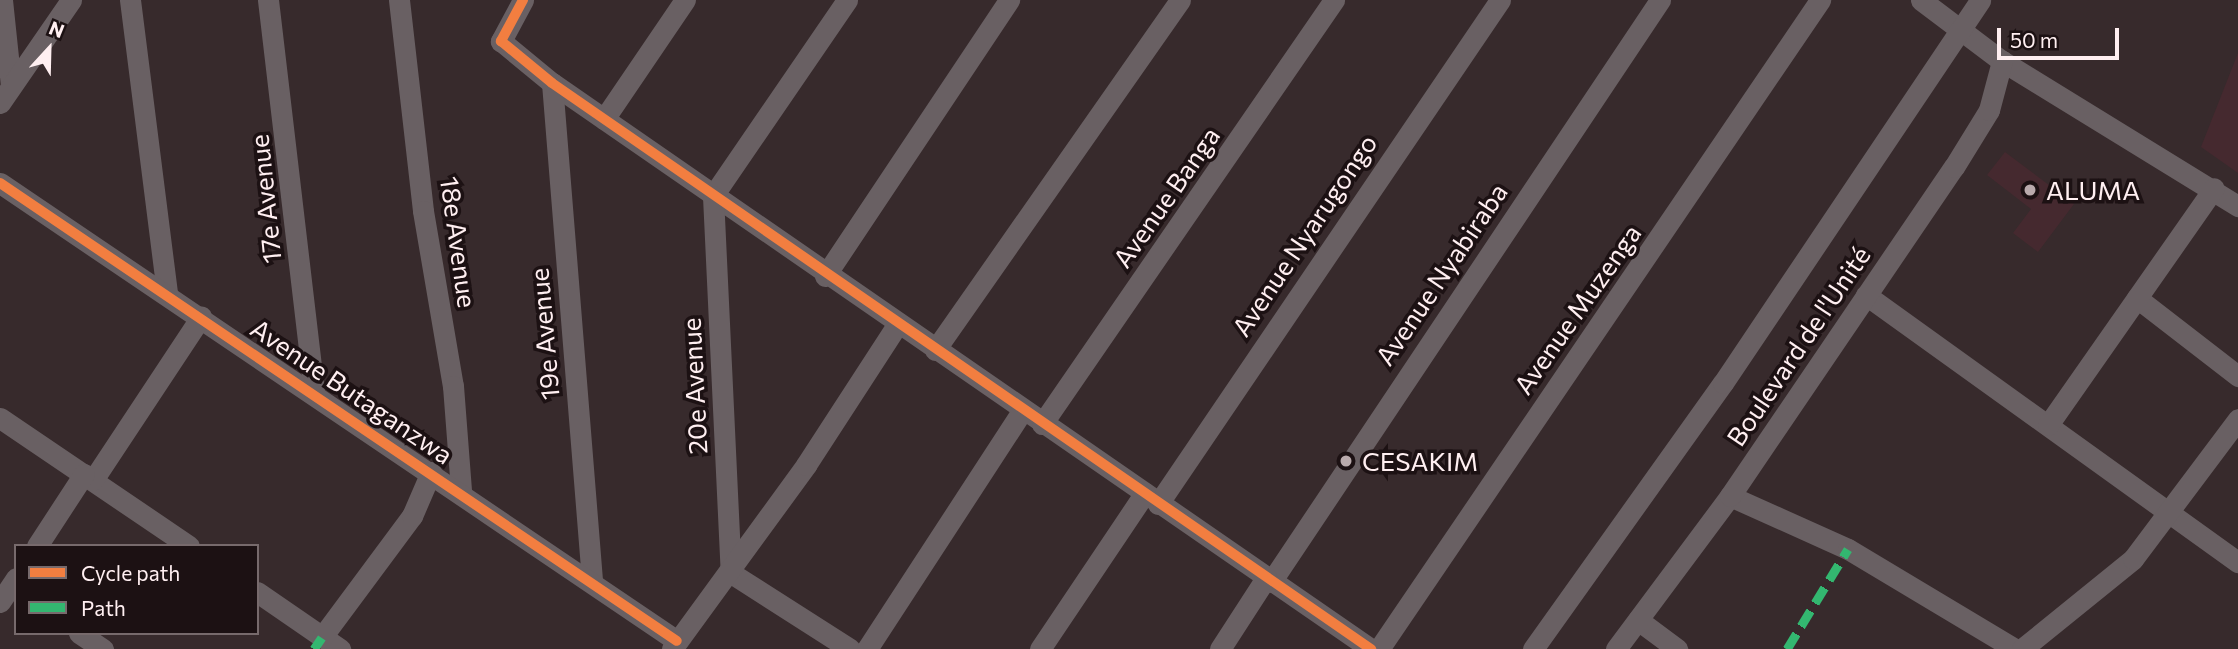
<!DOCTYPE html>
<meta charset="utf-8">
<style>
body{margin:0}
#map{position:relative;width:2238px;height:649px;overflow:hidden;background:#372a2c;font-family:Commissioner,sans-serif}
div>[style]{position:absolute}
.built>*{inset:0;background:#45292f}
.minor>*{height:21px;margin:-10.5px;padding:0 10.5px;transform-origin:10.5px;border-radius:10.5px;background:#696063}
.quiet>*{height:9px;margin-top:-4.5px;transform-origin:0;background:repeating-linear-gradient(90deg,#33b770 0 18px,transparent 0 27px)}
.cycleway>*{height:10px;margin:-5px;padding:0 5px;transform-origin:5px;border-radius:5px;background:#f27e40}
.dots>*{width:19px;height:19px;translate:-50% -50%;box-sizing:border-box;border:4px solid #1c1113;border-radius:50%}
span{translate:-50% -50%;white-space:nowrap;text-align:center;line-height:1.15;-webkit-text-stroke:7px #1c1113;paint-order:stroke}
.poi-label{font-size:26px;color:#ffeff1}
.left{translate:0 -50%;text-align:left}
.street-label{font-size:26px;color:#ffeff1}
.legend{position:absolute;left:14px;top:544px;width:245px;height:91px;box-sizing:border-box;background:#1c1113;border:2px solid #776a6c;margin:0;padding:9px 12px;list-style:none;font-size:21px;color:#ffeff1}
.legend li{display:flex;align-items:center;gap:14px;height:35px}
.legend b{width:35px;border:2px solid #776a6c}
.north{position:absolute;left:14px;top:14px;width:70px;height:70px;-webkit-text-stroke:5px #1c1113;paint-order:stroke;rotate:22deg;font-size:19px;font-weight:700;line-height:28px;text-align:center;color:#ffeff1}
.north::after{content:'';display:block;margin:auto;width:24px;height:32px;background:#ffeff1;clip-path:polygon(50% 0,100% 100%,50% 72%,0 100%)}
.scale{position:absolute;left:1997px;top:28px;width:122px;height:32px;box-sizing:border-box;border:4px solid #ffeff1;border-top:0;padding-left:9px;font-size:21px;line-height:24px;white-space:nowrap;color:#ffeff1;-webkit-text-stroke:5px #1c1113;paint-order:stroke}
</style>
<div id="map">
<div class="built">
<div style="clip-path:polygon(2238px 53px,2238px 173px,2201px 147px)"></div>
<div style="clip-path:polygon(2005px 152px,2074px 204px,2038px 252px,2013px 233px,2031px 209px,1987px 175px)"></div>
</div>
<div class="minor">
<div style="left:2px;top:0;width:86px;rotate:84deg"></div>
<div style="left:130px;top:0;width:295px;rotate:82.8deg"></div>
<div style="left:268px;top:0;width:396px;rotate:83.3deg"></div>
<div style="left:399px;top:0;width:212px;rotate:83.5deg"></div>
<div style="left:423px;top:211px;width:178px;rotate:80.3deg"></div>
<div style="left:453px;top:386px;width:105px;rotate:85.6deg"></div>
<div style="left:523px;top:0;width:47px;rotate:118.2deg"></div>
<div style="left:501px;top:41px;width:66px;rotate:39.5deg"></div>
<div style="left:552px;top:83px;width:996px;rotate:34.65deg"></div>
<div style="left:847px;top:0;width:237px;rotate:124.4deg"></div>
<div style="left:713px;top:196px;width:377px;rotate:87.3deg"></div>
<div style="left:731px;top:573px;width:141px;rotate:32.6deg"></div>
<div style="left:1921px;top:0;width:101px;rotate:37deg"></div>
<div style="left:2002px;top:61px;width:277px;rotate:31.6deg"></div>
<div style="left:552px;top:83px;width:499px;rotate:85.4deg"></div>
<div style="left:0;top:103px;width:125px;rotate:-55.4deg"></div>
<div style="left:604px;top:119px;width:144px;rotate:-55.8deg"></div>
<div style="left:0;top:183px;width:817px;rotate:34.08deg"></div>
<div style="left:825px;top:276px;width:332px;rotate:-56.3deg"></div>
<div style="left:1866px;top:295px;width:458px;rotate:35.7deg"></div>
<div style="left:2137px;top:298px;width:128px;rotate:37.7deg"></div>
<div style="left:935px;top:350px;width:427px;rotate:-55deg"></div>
<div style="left:0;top:418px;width:228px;rotate:34.1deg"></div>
<div style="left:1042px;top:424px;width:515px;rotate:-55.45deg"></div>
<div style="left:2048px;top:425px;width:289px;rotate:-55deg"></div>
<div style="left:93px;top:480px;width:196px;rotate:-56.5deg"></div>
<div style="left:1730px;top:496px;width:129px;rotate:24.2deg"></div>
<div style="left:1848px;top:549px;width:195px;rotate:30.9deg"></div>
<div style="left:1158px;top:504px;width:609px;rotate:-55.84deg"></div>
<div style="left:37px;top:546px;width:86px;rotate:-56.9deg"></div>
<div style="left:1271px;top:582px;width:700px;rotate:-56.24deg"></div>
<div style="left:257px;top:592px;width:101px;rotate:34.5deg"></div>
<div style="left:0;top:602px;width:29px;rotate:-56deg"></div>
<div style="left:1638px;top:620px;width:49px;rotate:36.6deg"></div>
<div style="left:79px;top:633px;width:29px;rotate:34deg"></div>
<div style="left:322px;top:637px;width:151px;rotate:-53.4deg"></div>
<div style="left:412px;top:516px;width:48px;rotate:-66.6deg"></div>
<div style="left:672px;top:649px;width:228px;rotate:-53.9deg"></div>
<div style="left:806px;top:465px;width:167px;rotate:-57deg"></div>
<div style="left:867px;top:649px;width:284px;rotate:-56.9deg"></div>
<div style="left:1040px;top:649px;width:188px;rotate:-56.1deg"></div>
<div style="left:1220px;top:649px;width:85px;rotate:-57.1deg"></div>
<div style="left:1379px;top:649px;width:785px;rotate:-55.8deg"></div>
<div style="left:1533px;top:649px;width:327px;rotate:-54.5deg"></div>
<div style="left:1723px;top:383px;width:461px;rotate:-56.1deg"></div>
<div style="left:1616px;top:649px;width:191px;rotate:-53.3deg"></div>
<div style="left:1730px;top:496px;width:398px;rotate:-55.8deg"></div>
<div style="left:1954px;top:167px;width:67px;rotate:-58.4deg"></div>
<div style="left:1989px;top:110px;width:51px;rotate:-75.1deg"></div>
<div style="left:2022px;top:649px;width:143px;rotate:-39deg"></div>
<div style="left:2133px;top:559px;width:175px;rotate:-53.1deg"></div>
</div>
<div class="quiet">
<div style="left:314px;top:649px;width:14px;rotate:-56deg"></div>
<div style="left:1787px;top:649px;width:117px;rotate:-58.6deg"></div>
</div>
<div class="cycleway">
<div style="left:523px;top:0;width:47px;rotate:118.2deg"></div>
<div style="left:501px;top:41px;width:66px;rotate:39.5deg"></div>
<div style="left:552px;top:83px;width:996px;rotate:34.65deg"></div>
<div style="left:0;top:183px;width:817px;rotate:34.08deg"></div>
</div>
<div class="dots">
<div style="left:2030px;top:190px;background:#b9aaac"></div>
<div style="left:1346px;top:461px;background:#b9aaac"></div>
</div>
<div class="poi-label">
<span class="left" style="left:2046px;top:190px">ALUMA</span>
<span class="left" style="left:1362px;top:461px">CESAKIM</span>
</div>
<div class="street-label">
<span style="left:1166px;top:197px;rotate:-55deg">Avenue Banga</span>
<span style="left:265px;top:199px;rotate:-96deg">17e Avenue</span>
<span style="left:1304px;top:235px;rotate:-56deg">Avenue Nyarugongo</span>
<span style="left:459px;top:242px;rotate:82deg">18e Avenue</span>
<span style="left:1441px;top:274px;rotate:-56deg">Avenue Nyabiraba</span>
<span style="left:1577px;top:309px;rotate:-55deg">Avenue Muzenga</span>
<span style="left:544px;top:334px;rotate:-95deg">19e Avenue</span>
<span style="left:1798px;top:346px;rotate:-56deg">Boulevard de l'Unité</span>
<span style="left:694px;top:386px;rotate:-93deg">20e Avenue</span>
<span style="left:352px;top:391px;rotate:34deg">Avenue Butaganzwa</span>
</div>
<ul class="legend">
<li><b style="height:9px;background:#f27e40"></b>Cycle path</li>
<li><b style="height:9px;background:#33b770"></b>Path</li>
</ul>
<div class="north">N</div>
<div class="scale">50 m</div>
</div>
